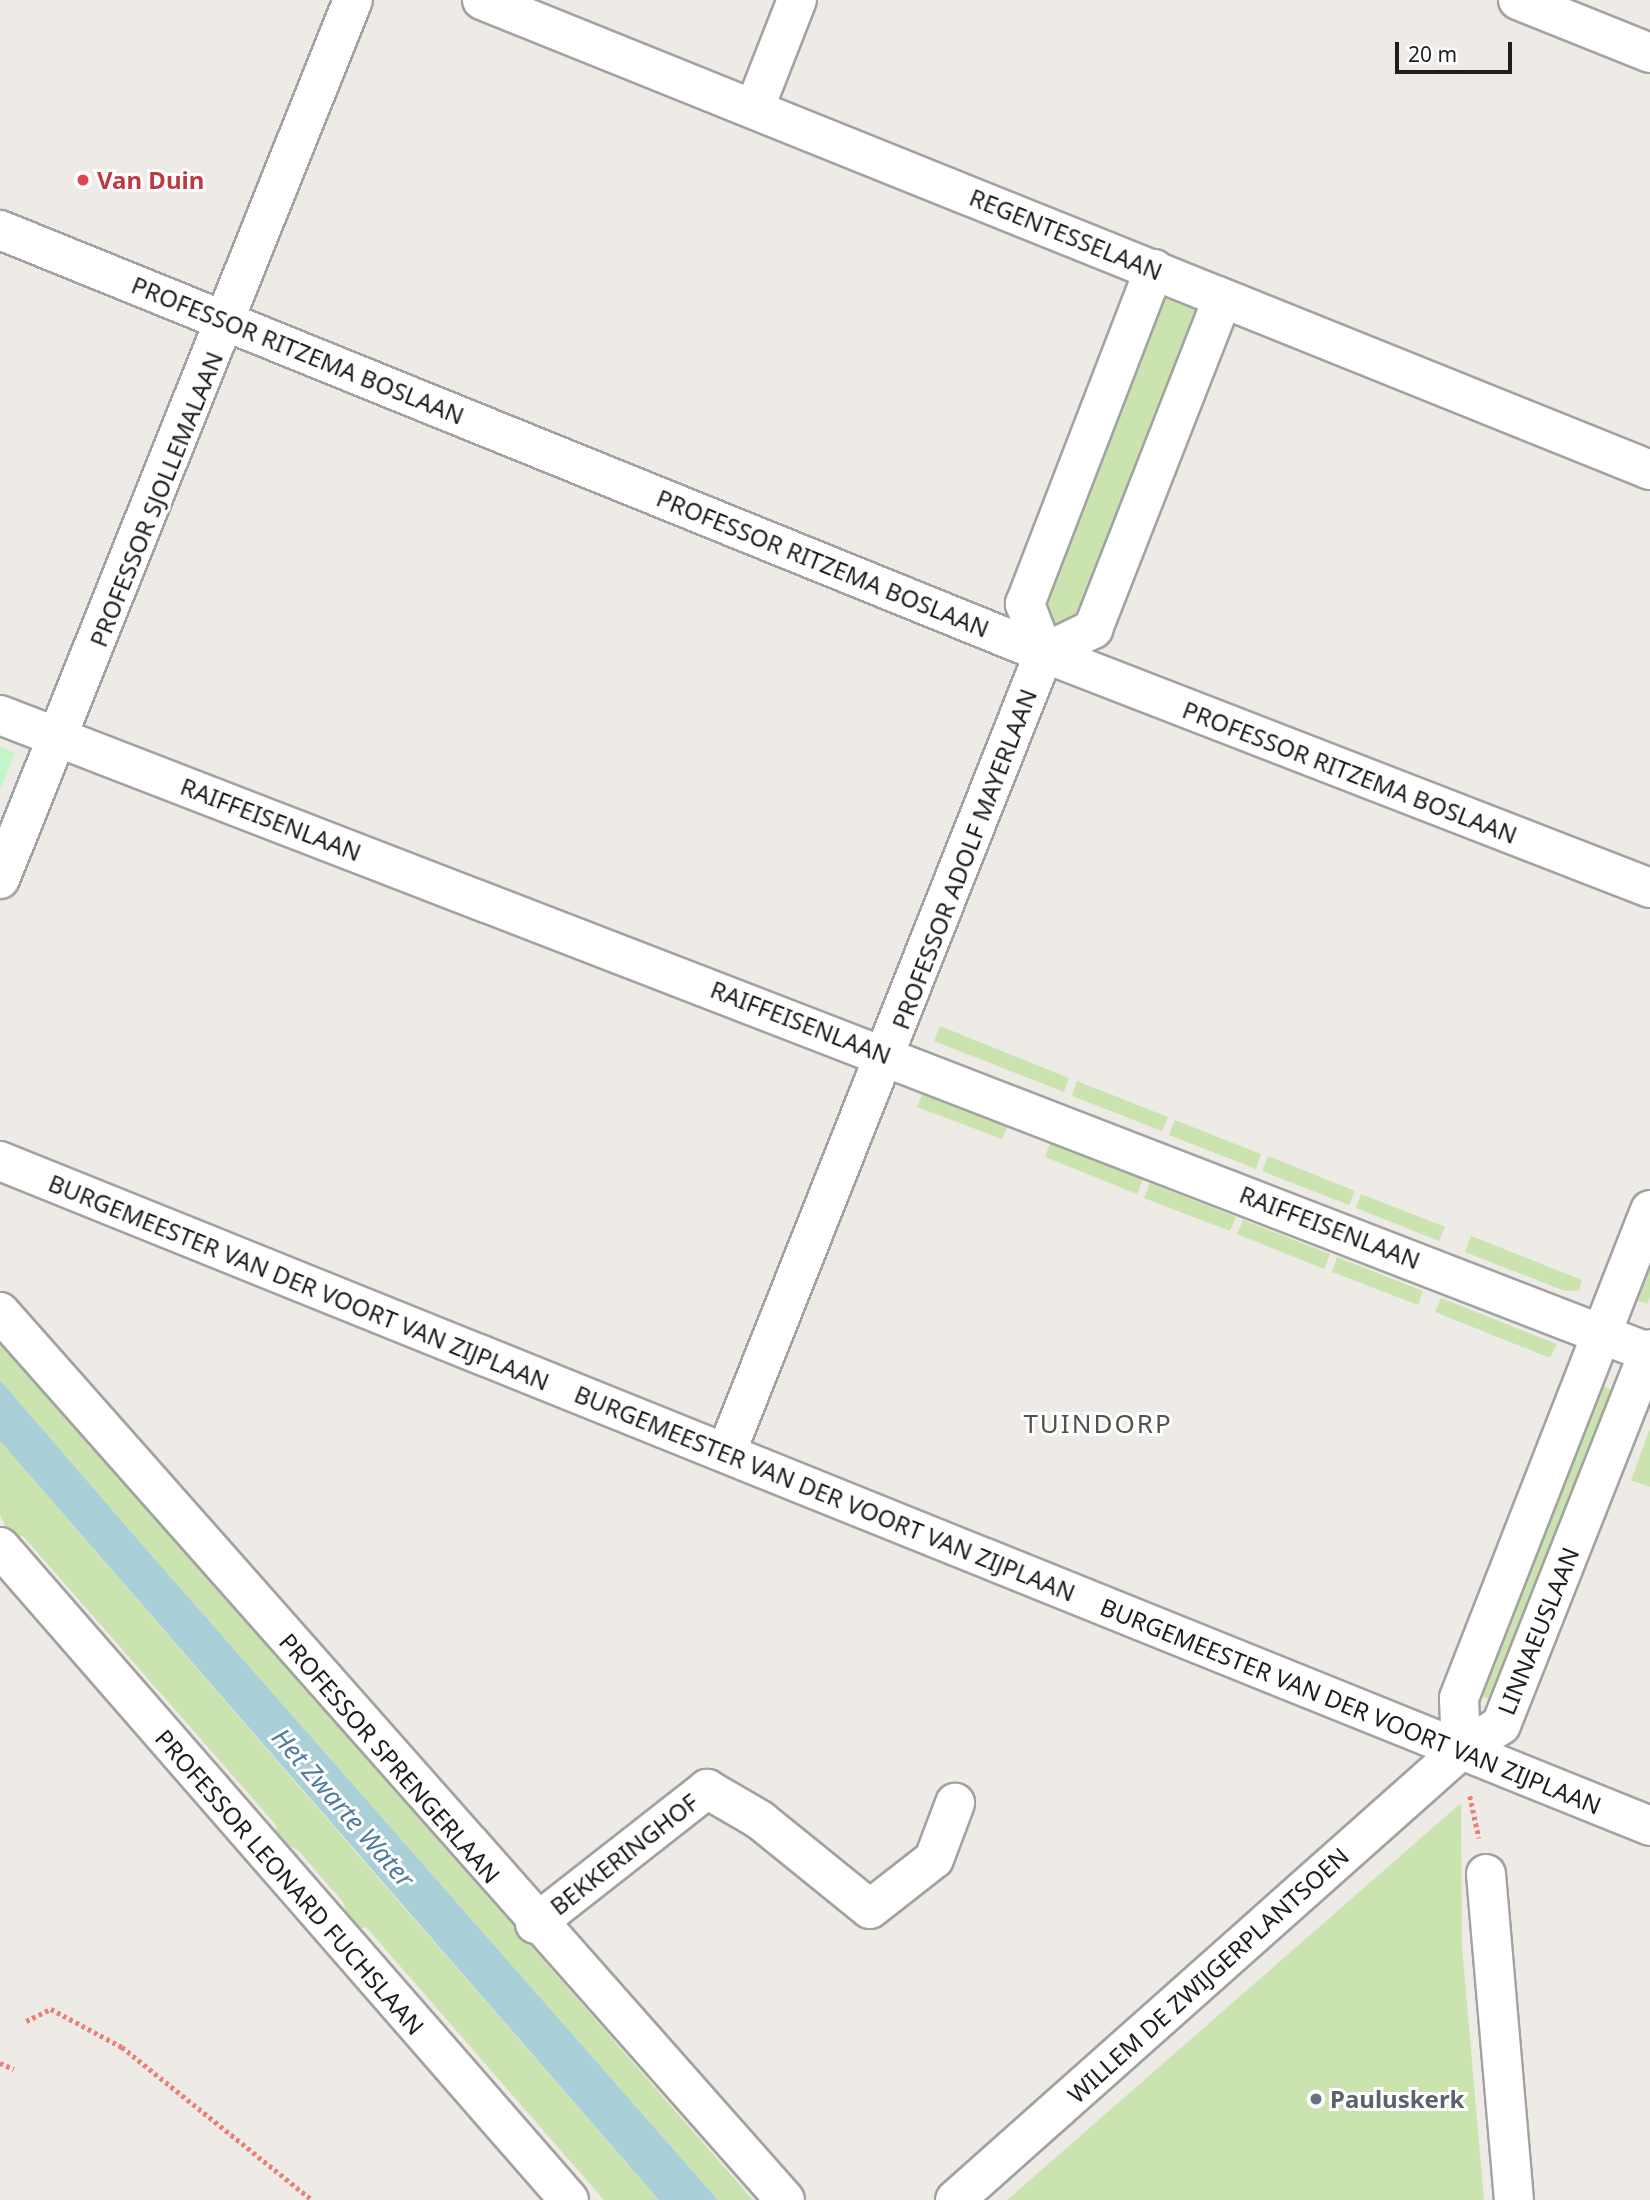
<!DOCTYPE html>
<style>
body{margin:0}
#map{position:relative;width:1650px;height:2200px;overflow:hidden;background:#eeeae5;font-family:"Noto Sans",sans-serif}
div>[style]{position:absolute}
.grass>*{inset:0;background:#cbe4af}
.park>*{inset:0;background:#c5f4c7}
.water>*{inset:0;background:#a9cfd8}
.path>*{height:4.5px;margin-top:-2.25px;transform-origin:0;background:repeating-linear-gradient(90deg,#ed7e76 0 3.5px,transparent 0 7px)}
.roads{filter:drop-shadow(2px 0 #a2a2a2) drop-shadow(-2px 0 #a2a2a2) drop-shadow(0 2px #a2a2a2) drop-shadow(0 -2px #a2a2a2)}
.minor>*{height:38px;margin:-19px;padding:0 19px;transform-origin:19px;border-radius:19px;background:#fff}
.dots>*{width:19px;height:19px;translate:-50% -50%;box-sizing:border-box;border:4px solid #fff;border-radius:50%}
span{translate:-50% -50%;white-space:nowrap;text-align:center;line-height:1.15;-webkit-text-stroke:6px #fff;paint-order:stroke}
.health-label{font-size:24px;color:#be3a42;font-weight:700}
.left{translate:0 -50%;text-align:left}
.street-label{font-size:24px;color:#1e1e1e}
.worship-label{font-size:24px;color:#5b616d;font-weight:700}
.neighbourhood-label{font-size:26px;color:#515151;letter-spacing:2px}
.water-label{font-size:26px;color:#507a9e;font-style:italic}
.scale{position:absolute;left:1395px;top:42px;width:117px;height:32px;box-sizing:border-box;border:4px solid #1e1e1e;border-top:0;padding-left:9px;font-size:21px;line-height:24px;white-space:nowrap;color:#1e1e1e;-webkit-text-stroke:5px #fff;paint-order:stroke}
</style>
<div id="map">
<div class="grass">
<div style="clip-path:polygon(1154px 269px,1222px 300px,1093px 629px,1044px 653px,1025px 604px)"></div>
<div style="clip-path:polygon(940px 1026px,1069px 1078px,1064px 1092px,934px 1041px)"></div>
<div style="clip-path:polygon(1077px 1081px,1168px 1117px,1162px 1131px,1072px 1096px)"></div>
<div style="clip-path:polygon(923px 1092px,1008px 1125px,1002px 1139px,917px 1107px)"></div>
<div style="clip-path:polygon(1175px 1120px,1261px 1154px,1256px 1169px,1169px 1135px)"></div>
<div style="clip-path:polygon(1050px 1143px,1143px 1179px,1137px 1194px,1045px 1157px)"></div>
<div style="clip-path:polygon(1268px 1156px,1355px 1191px,1349px 1205px,1262px 1171px)"></div>
<div style="clip-path:polygon(1150px 1183px,1236px 1217px,1230px 1231px,1144px 1198px)"></div>
<div style="clip-path:polygon(1361px 1194px,1445px 1227px,1439px 1241px,1356px 1208px)"></div>
<div style="clip-path:polygon(1243px 1220px,1330px 1254px,1324px 1269px,1237px 1234px)"></div>
<div style="clip-path:polygon(1471px 1236px,1582px 1280px,1579px 1290px,1565px 1291px,1465px 1252px)"></div>
<div style="clip-path:polygon(1650px 1249px,1650px 1297px,1647px 1304px,1631px 1298px)"></div>
<div style="clip-path:polygon(1337px 1257px,1423px 1291px,1418px 1305px,1332px 1272px)"></div>
<div style="clip-path:polygon(1441px 1298px,1557px 1344px,1550px 1358px,1435px 1312px)"></div>
<div style="clip-path:polygon(0 1340px,205px 1573px,753px 2200px,718px 2200px,139px 1541px,0 1380px)"></div>
<div style="clip-path:polygon(1597px 1383px,1613px 1391px,1493px 1691px,1489px 1699px,1473px 1694px)"></div>
<div style="clip-path:polygon(1650px 1429px,1650px 1487px,1631px 1480px)"></div>
<div style="clip-path:polygon(0 1441px,373px 1872px,659px 2200px,604px 2200px,366px 1927px,353px 1930px,343px 1902px,298px 1850px,274px 1839px,277px 1826px,23px 1536px,11px 1538px,0 1515px)"></div>
<div style="clip-path:polygon(1461px 1803px,1462px 1946px,1484px 2200px,1007px 2200px)"></div>
</div>
<div class="park">
<div style="clip-path:polygon(0 747px,15px 753px,0 791px)"></div>
</div>
<div class="water">
<div style="clip-path:polygon(0 1380px,139px 1541px,718px 2200px,659px 2200px,0 1441px)"></div>
</div>
<div class="path">
<div style="left:1470px;top:1796px;width:43px;rotate:77.9deg"></div>
<div style="left:26px;top:2021px;width:28px;rotate:-26deg"></div>
<div style="left:51px;top:2009px;width:81px;rotate:28.2deg"></div>
<div style="left:122px;top:2047px;width:244px;rotate:38.8deg"></div>
<div style="left:0;top:2063px;width:15px;rotate:23deg"></div>
</div>
<div class="roads">
<div class="minor">
<div style="left:482px;top:0;width:1259px;rotate:21.92deg"></div>
<div style="left:1518px;top:0;width:142px;rotate:21.9deg"></div>
<div style="left:755px;top:107px;width:115px;rotate:-68.6deg"></div>
<div style="left:0;top:230px;width:1126px;rotate:22.06deg"></div>
<div style="left:1044px;top:653px;width:650px;rotate:21.2deg"></div>
<div style="left:1044px;top:653px;width:53px;rotate:-111.2deg"></div>
<div style="left:1025px;top:604px;width:359px;rotate:-68.9deg"></div>
<div style="left:0;top:715px;width:1769px;rotate:21.14deg"></div>
<div style="left:0;top:879px;width:947px;rotate:-68.12deg"></div>
<div style="left:0;top:1161px;width:1779px;rotate:21.95deg"></div>
<div style="left:0;top:1312px;width:1185px;rotate:48.52deg"></div>
<div style="left:726px;top:1453px;width:861px;rotate:-68.32deg"></div>
<div style="left:1044px;top:653px;width:55px;rotate:-26.1deg"></div>
<div style="left:1093px;top:629px;width:353px;rotate:-68.6deg"></div>
<div style="left:0;top:1547px;width:866px;rotate:48.93deg"></div>
<div style="left:1461px;top:1750px;width:52px;rotate:-92.2deg"></div>
<div style="left:1459px;top:1698px;width:524px;rotate:-68.62deg"></div>
<div style="left:1486px;top:1874px;width:327px;rotate:85.1deg"></div>
<div style="left:535px;top:1924px;width:219px;rotate:-38.1deg"></div>
<div style="left:707px;top:1789px;width:61px;rotate:30.3deg"></div>
<div style="left:760px;top:1820px;width:141px;rotate:39deg"></div>
<div style="left:870px;top:1909px;width:81px;rotate:-38deg"></div>
<div style="left:934px;top:1859px;width:60px;rotate:-69.4deg"></div>
<div style="left:955px;top:2200px;width:677px;rotate:-41.65deg"></div>
<div style="left:1461px;top:1750px;width:47px;rotate:-32deg"></div>
<div style="left:1501px;top:1725px;width:404px;rotate:-68.4deg"></div>
</div>
</div>
<div class="dots">
<div style="left:83px;top:180px;background:#e0444e"></div>
<div style="left:1316px;top:2099px;background:#6b7280"></div>
</div>
<div class="health-label">
<span class="left" style="left:97px;top:180px">Van Duin</span>
</div>
<div class="street-label">
<span style="left:1066px;top:234px;rotate:22deg">REGENTESSELAAN</span>
<span style="left:298px;top:350px;rotate:22deg">PROFESSOR RITZEMA BOSLAAN</span>
<span style="left:156px;top:499px;rotate:-68deg">PROFESSOR SJOLLEMALAAN</span>
<span style="left:823px;top:563px;rotate:22deg">PROFESSOR RITZEMA BOSLAAN</span>
<span style="left:1350px;top:772px;rotate:21deg">PROFESSOR RITZEMA BOSLAAN</span>
<span style="left:271px;top:819px;rotate:21deg">RAIFFEISENLAAN</span>
<span style="left:964px;top:859px;rotate:-69deg">PROFESSOR ADOLF MAYERLAAN</span>
<span style="left:801px;top:1022px;rotate:21deg">RAIFFEISENLAAN</span>
<span style="left:1330px;top:1227px;rotate:21deg">RAIFFEISENLAAN</span>
<span style="left:299px;top:1282px;rotate:22deg">BURGEMEESTER VAN DER VOORT VAN ZIJPLAAN</span>
<span style="left:825px;top:1493px;rotate:22deg">BURGEMEESTER VAN DER VOORT VAN ZIJPLAAN</span>
<span style="left:1538px;top:1631px;rotate:-68deg">LINNAEUSLAAN</span>
<span style="left:1351px;top:1706px;rotate:22deg">BURGEMEESTER VAN DER VOORT VAN ZIJPLAAN</span>
<span style="left:390px;top:1758px;rotate:49deg">PROFESSOR SPRENGERLAAN</span>
<span style="left:624px;top:1854px;rotate:-38deg">BEKKERINGHOF</span>
<span style="left:290px;top:1882px;rotate:49deg">PROFESSOR LEONARD FUCHSLAAN</span>
<span style="left:1208px;top:1975px;rotate:-42deg">WILLEM DE ZWIJGERPLANTSOEN</span>
</div>
<div class="worship-label">
<span class="left" style="left:1330px;top:2099px">Pauluskerk</span>
</div>
<div class="neighbourhood-label">
<span style="left:1098px;top:1424px">TUINDORP</span>
</div>
<div class="water-label">
<span style="left:343px;top:1808px;rotate:49deg">Het Zwarte Water</span>
</div>
<div class="scale">20 m</div>
</div>
